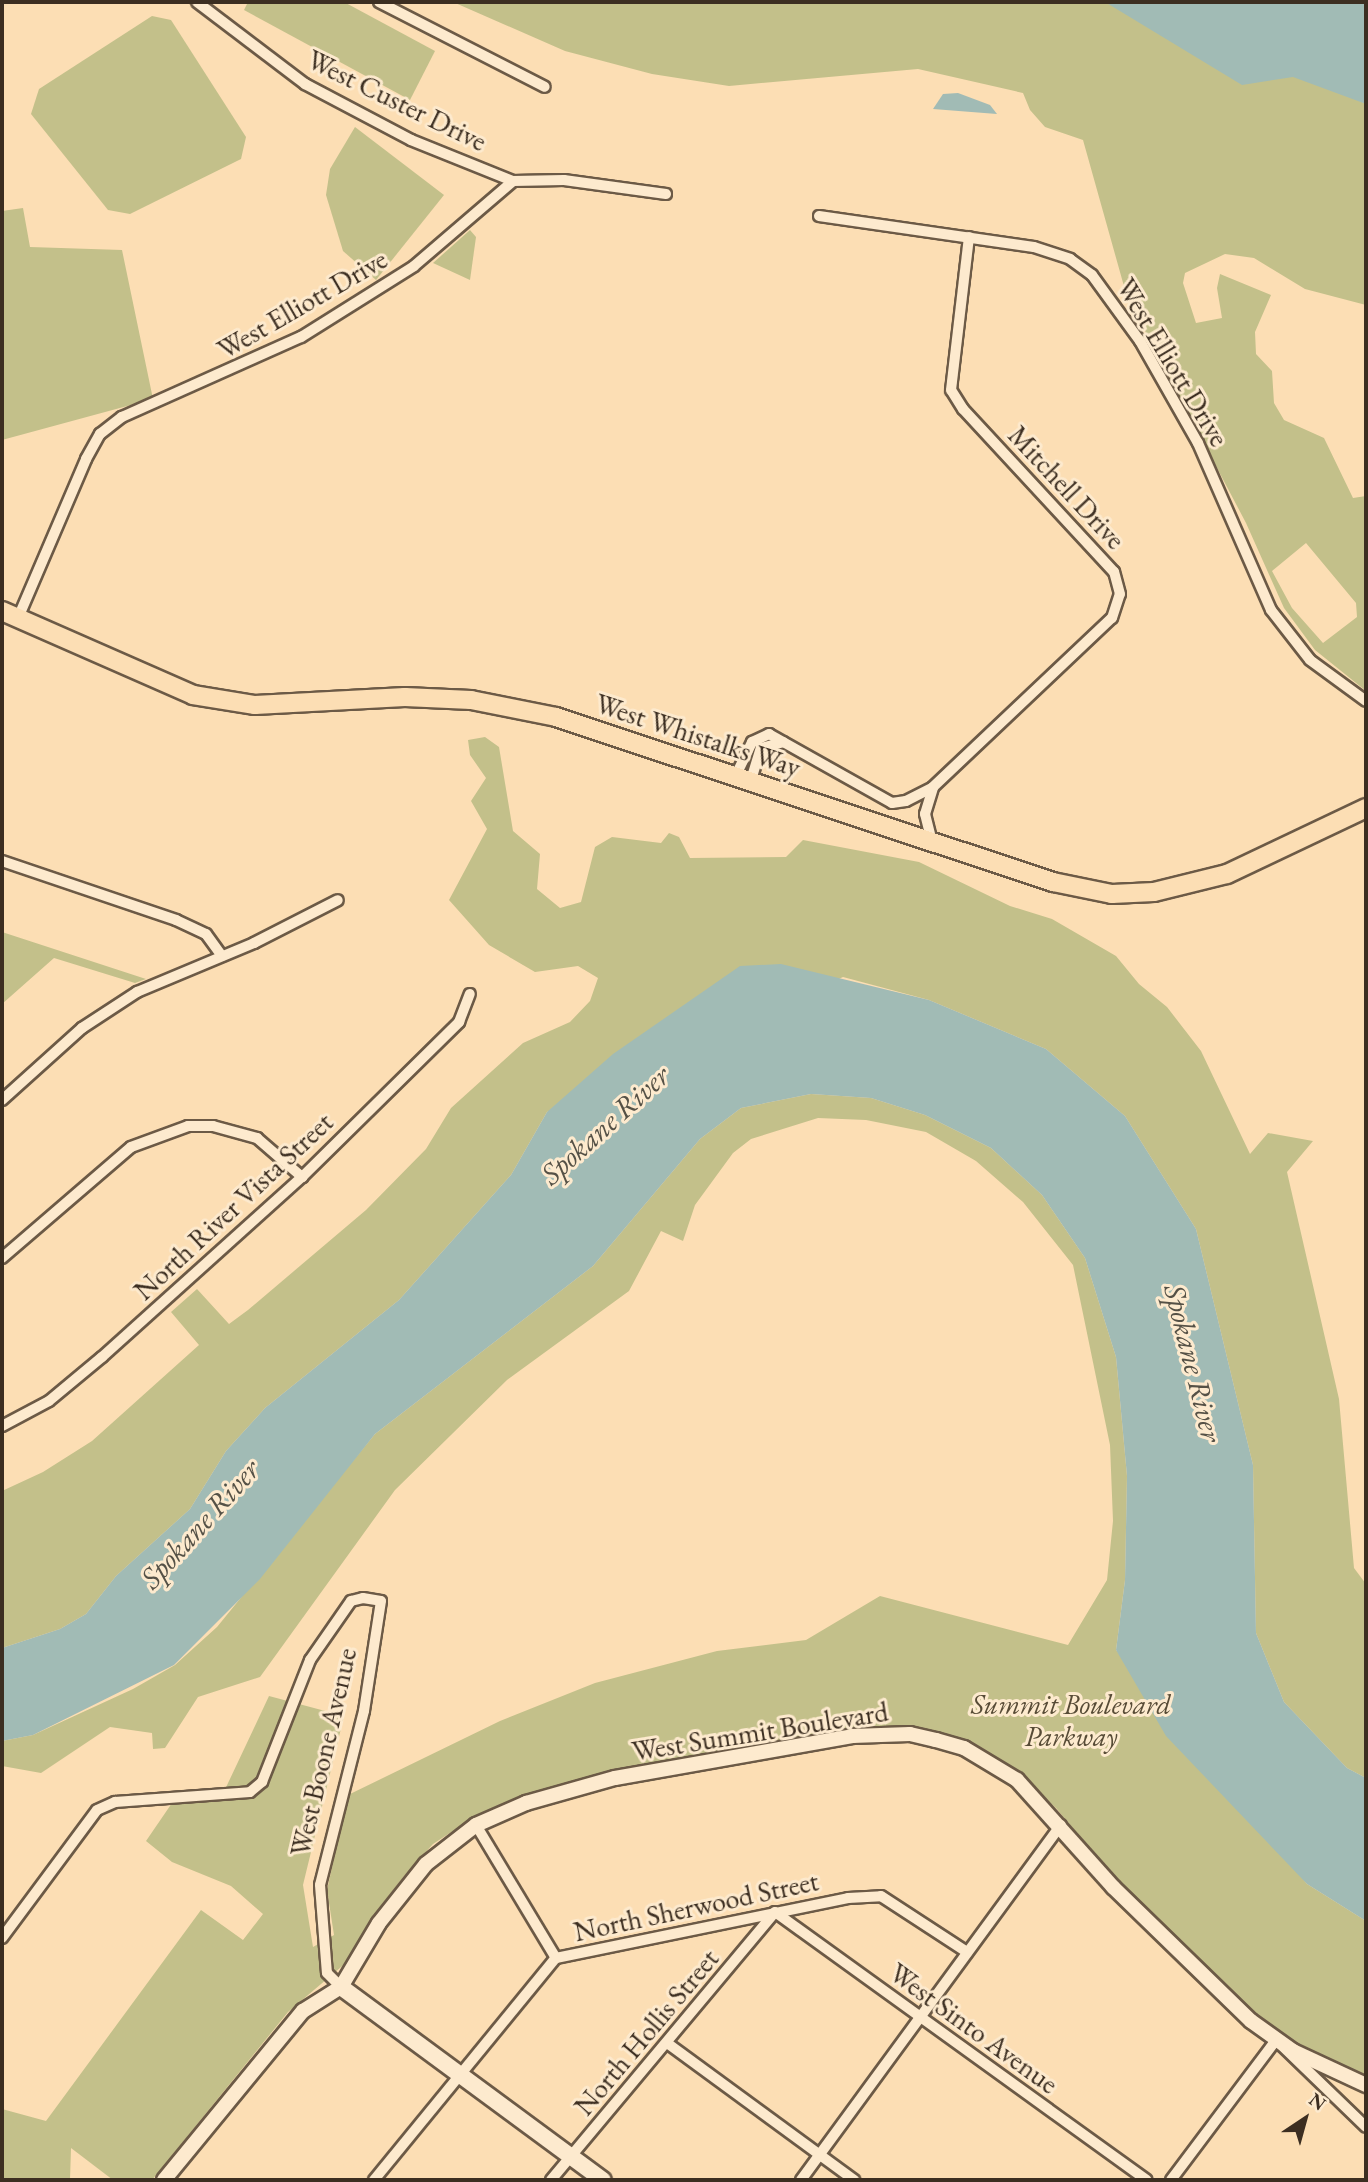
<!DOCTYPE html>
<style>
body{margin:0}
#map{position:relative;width:1368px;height:2182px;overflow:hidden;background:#fcdeb4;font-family:"EB Garamond",serif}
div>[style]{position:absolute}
.green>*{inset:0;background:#c3c08a}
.water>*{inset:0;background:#a1bbb5}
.roads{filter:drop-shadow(2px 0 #6c5a46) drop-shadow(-2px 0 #6c5a46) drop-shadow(0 2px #6c5a46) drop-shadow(0 -2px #6c5a46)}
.minor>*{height:10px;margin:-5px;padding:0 5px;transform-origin:5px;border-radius:5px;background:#fdeace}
.tertiary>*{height:14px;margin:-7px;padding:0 7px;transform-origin:7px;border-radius:7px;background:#fdeace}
.secondary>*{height:16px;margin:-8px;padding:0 8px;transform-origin:8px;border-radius:8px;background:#fdeace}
.primary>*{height:18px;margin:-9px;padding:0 9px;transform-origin:9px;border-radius:9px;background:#fcdeb4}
span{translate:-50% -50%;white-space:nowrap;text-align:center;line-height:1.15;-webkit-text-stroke:6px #fdeace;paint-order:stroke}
.street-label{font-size:28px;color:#3c2e21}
.park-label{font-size:28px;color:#574b36;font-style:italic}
.water-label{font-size:30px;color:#555146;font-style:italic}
.frame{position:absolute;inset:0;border:4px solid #3c2e21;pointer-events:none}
.north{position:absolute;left:1270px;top:2084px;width:70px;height:70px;-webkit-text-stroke:5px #fdeace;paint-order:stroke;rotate:36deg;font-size:19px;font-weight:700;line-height:28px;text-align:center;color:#3c2e21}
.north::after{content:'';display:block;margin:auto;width:24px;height:32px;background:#3c2e21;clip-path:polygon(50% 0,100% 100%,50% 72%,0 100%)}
</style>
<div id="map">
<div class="green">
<div style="clip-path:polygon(248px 2px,344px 2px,435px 51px,410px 100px,244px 10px)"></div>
<div style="clip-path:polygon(evenodd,453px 2px,1152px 2px,1366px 104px,1366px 305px,1305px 289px,1254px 258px,1225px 254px,1185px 273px,1183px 283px,1196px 323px,1222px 318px,1217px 288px,1220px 274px,1271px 295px,1255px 332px,1256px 354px,1272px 371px,1274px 403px,1284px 420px,1324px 438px,1353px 498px,1366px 496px,1366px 691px,1315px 650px,1284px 608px,1246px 523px,1127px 297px,1083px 140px,1045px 127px,1030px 110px,1023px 93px,918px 69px,729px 86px,652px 74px,565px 51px,453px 2px,1306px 543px,1356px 603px,1357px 617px,1323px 643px,1292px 608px,1272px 571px,1306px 543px)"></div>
<div style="clip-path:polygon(152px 16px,171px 20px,246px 137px,241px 159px,130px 214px,108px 210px,31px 114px,39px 89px)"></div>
<div style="clip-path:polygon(355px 127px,444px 195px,376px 280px,343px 251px,326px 195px,330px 169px)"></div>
<div style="clip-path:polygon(23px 208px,30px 247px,122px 250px,153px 399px,2px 440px,2px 211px)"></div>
<div style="clip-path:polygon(470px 230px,476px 237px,470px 280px,433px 263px)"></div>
<div style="clip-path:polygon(485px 737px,499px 747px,513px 831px,540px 854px,537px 889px,560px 908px,581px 902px,595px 847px,612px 837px,661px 843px,669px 833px,679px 837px,690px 858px,786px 857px,803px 840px,919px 862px,1010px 906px,1052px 919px,1116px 956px,1139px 984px,1167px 1007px,1201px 1051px,1250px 1154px,1268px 1133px,1313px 1141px,1287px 1172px,1339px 1399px,1354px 1568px,1366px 1584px,1366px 1778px,1347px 1768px,1284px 1702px,1256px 1633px,1253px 1465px,1196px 1229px,1125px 1116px,1046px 1049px,929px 1000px,843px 977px,547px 1112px,511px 1175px,399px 1300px,265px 1408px,226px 1451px,190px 1509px,116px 1576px,86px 1614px,60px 1629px,2px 1648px,2px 1491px,43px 1472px,92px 1441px,199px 1345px,171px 1312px,197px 1289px,229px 1324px,248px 1310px,366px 1210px,426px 1149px,451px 1108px,523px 1043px,570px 1022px,590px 1001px,598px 978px,578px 966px,535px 972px,489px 945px,449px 900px,487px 829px,471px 801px,486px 778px,470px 755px,468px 740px)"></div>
<div style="clip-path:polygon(2px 932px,146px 979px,135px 983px,54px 958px,2px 1004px)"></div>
<div style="clip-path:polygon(811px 1094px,871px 1098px,925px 1115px,991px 1148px,1042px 1195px,1085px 1258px,1116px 1357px,1127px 1476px,1125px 1580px,1116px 1650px,1307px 1884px,1366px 1921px,1366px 2080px,1309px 2054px,1255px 2017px,1109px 1872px,1056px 1808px,1015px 1770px,953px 1737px,911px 1728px,868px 1726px,620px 1770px,548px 1789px,465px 1823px,433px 1844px,404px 1876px,376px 1912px,347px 1962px,288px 2012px,152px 2180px,113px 2180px,71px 2148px,70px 2180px,2px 2180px,2px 2109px,46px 2121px,201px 1910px,243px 1940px,263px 1914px,231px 1886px,172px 1862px,146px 1841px,172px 1803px,221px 1798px,269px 1696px,344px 1716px,303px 1885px,313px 1947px,334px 1935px,327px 1890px,348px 1795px,500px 1721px,595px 1683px,717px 1651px,806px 1640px,880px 1596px,1068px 1645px,1107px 1580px,1113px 1521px,1110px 1445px,1073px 1265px,1023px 1202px,976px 1161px,926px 1132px,866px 1120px,818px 1118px,751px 1139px,733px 1153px,695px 1205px,683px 1241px,661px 1231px,629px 1291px,507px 1380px,395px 1490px,260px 1677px,198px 1697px,165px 1748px,153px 1749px,152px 1733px,110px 1727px,41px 1773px,2px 1766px,2px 1741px,33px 1735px,133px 1689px,175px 1665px,217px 1627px,375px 1434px,593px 1266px,700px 1139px,741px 1108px)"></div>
</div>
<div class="water">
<div style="clip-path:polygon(1105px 2px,1366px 2px,1366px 104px,1293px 77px,1242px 85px)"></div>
<div style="clip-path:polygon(958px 93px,990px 105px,997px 114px,933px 109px,943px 94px)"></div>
<div style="clip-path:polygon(781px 964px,929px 1000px,1046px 1049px,1125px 1116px,1196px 1229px,1253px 1465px,1256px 1633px,1284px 1702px,1347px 1768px,1366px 1778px,1366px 1921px,1307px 1884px,1166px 1736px,1116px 1650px,1125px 1580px,1127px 1476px,1116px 1357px,1085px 1258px,1042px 1195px,991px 1148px,925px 1115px,871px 1098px,811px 1094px,741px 1108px,700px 1139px,593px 1266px,375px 1434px,260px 1579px,174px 1665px,33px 1735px,2px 1741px,2px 1648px,60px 1629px,86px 1614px,116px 1576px,190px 1509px,226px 1451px,265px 1408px,399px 1300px,511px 1175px,547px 1112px,613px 1054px,740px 966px)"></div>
</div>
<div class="roads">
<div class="minor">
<div style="left:197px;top:2px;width:136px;rotate:37.2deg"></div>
<div style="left:305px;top:84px;width:120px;rotate:27.8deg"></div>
<div style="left:411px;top:140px;width:110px;rotate:21.9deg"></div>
<div style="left:379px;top:2px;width:186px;rotate:27.1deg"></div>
<div style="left:819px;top:216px;width:217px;rotate:8.2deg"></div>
<div style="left:1034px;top:247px;width:38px;rotate:18deg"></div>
<div style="left:1070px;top:259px;width:27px;rotate:36deg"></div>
<div style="left:1092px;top:275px;width:82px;rotate:54deg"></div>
<div style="left:1140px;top:341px;width:117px;rotate:60.4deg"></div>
<div style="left:1198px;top:443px;width:182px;rotate:66.4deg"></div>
<div style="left:1271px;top:610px;width:63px;rotate:52deg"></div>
<div style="left:1310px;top:660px;width:69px;rotate:36.2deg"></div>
<div style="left:18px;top:618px;width:173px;rotate:-66.8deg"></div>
<div style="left:86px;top:459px;width:29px;rotate:-61deg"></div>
<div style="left:100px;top:434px;width:28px;rotate:-38deg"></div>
<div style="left:122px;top:417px;width:196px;rotate:-24.1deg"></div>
<div style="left:301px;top:337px;width:133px;rotate:-32.1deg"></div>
<div style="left:414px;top:266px;width:130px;rotate:-40.6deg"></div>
<div style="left:513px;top:181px;width:51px;rotate:-1.1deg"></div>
<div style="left:564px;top:180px;width:103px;rotate:7.8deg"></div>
<div style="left:736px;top:775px;width:37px;rotate:-64deg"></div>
<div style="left:752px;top:742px;width:19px;rotate:-25deg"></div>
<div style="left:769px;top:734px;width:141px;rotate:29.3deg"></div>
<div style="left:892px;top:803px;width:14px;rotate:-8deg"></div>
<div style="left:906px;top:801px;width:30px;rotate:-27deg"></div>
<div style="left:933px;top:787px;width:246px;rotate:-43.4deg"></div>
<div style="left:1112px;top:618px;width:25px;rotate:-72deg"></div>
<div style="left:1120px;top:594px;width:23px;rotate:-105deg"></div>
<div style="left:1114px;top:572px;width:222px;rotate:-132.8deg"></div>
<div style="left:963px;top:409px;width:22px;rotate:-122deg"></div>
<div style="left:951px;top:390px;width:154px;rotate:-83.3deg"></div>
<div style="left:751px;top:780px;width:34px;rotate:-73deg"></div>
<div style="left:761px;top:748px;width:23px;rotate:-15deg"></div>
<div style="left:932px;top:842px;width:29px;rotate:-104deg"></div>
<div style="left:925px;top:814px;width:28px;rotate:-73deg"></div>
<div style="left:2px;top:861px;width:184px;rotate:18.7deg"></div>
<div style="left:176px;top:920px;width:33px;rotate:25deg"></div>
<div style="left:206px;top:934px;width:27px;rotate:54deg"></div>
<div style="left:2px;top:1100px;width:108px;rotate:-42deg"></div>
<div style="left:82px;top:1028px;width:66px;rotate:-33.2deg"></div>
<div style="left:137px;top:992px;width:127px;rotate:-22.7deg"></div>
<div style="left:254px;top:943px;width:94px;rotate:-27.1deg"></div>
<div style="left:2px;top:1258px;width:170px;rotate:-40.7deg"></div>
<div style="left:131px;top:1147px;width:61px;rotate:-20.2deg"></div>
<div style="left:188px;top:1126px;width:25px"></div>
<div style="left:213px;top:1126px;width:46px;rotate:15.3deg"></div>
<div style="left:257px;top:1138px;width:60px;rotate:40.9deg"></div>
<div style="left:2px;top:1426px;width:53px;rotate:-28deg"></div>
<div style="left:49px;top:1401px;width:69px;rotate:-39.7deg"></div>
<div style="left:102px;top:1357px;width:269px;rotate:-42deg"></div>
<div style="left:302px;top:1177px;width:221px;rotate:-44.6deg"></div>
<div style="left:459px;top:1022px;width:30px;rotate:-69deg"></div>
<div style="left:476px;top:1825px;width:155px;rotate:59deg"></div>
<div style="left:2px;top:1938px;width:159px;rotate:-53.4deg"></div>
<div style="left:97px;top:1810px;width:20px;rotate:-24deg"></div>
<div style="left:115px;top:1802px;width:135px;rotate:-4.2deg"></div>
<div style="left:250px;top:1792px;width:16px;rotate:-40deg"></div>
<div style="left:262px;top:1782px;width:131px;rotate:-68.5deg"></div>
<div style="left:310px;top:1660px;width:72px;rotate:-55.2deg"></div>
<div style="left:351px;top:1601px;width:12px;rotate:-14deg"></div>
<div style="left:363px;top:1598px;width:18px;rotate:9deg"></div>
<div style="left:381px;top:1601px;width:111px;rotate:98.8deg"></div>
<div style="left:364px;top:1711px;width:179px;rotate:104.2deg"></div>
<div style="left:320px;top:1885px;width:88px;rotate:85.5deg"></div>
<div style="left:327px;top:1973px;width:20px;rotate:45deg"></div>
<div style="left:667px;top:2043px;width:232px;rotate:36.2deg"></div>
<div style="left:374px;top:2180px;width:287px;rotate:-50.7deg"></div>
<div style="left:556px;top:1958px;width:298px;rotate:-11.6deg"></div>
<div style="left:848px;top:1898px;width:33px;rotate:-3deg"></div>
<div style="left:881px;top:1896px;width:103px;rotate:33.1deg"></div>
<div style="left:551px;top:2180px;width:349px;rotate:-50.1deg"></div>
<div style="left:775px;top:1912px;width:458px;rotate:35.8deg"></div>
<div style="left:801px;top:2180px;width:440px;rotate:-53.8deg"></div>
<div style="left:1171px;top:2180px;width:175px;rotate:-53.1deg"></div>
<div style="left:1276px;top:2040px;width:125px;rotate:44deg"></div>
</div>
<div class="tertiary">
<div style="left:164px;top:2180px;width:219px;rotate:-50.6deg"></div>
<div style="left:303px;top:2011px;width:45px;rotate:-32.3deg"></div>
<div style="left:341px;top:1987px;width:74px;rotate:-59.3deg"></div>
<div style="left:379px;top:1923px;width:75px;rotate:-51.5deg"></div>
<div style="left:426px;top:1864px;width:63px;rotate:-38deg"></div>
<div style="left:476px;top:1825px;width:55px;rotate:-23.7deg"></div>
<div style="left:526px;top:1803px;width:92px;rotate:-15.7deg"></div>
<div style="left:615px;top:1778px;width:241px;rotate:-10deg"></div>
<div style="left:852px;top:1736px;width:58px;rotate:-2deg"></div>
<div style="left:910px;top:1734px;width:27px;rotate:13deg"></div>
<div style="left:936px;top:1740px;width:29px;rotate:16deg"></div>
<div style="left:964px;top:1748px;width:62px;rotate:31.1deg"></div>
<div style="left:1017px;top:1780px;width:144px;rotate:48.1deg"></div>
<div style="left:1113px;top:1887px;width:192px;rotate:44.2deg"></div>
<div style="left:1251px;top:2021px;width:52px;rotate:35.5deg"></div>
<div style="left:1293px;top:2051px;width:81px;rotate:25deg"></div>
</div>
<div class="secondary">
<div style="left:341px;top:1987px;width:325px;rotate:36.4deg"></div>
</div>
<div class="primary">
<div style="left:2px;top:611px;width:209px;rotate:23.7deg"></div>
<div style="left:193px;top:695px;width:63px;rotate:9.2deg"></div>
<div style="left:255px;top:705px;width:150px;rotate:-3.1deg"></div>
<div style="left:405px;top:697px;width:66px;rotate:2.6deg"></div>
<div style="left:471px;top:700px;width:87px;rotate:11.3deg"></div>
<div style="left:556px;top:717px;width:524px;rotate:18.37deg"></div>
<div style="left:1053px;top:882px;width:60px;rotate:11.5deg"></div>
<div style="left:1112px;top:894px;width:42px;rotate:-2.7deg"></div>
<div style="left:1154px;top:892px;width:75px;rotate:-13.9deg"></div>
<div style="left:1227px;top:874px;width:154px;rotate:-25.4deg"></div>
</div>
</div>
<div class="street-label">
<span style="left:397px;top:100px;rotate:26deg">West Custer Drive</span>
<span style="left:302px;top:304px;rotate:-30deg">West Elliott Drive</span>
<span style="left:1173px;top:362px;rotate:59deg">West Elliott Drive</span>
<span style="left:1067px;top:487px;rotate:47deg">Mitchell Drive</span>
<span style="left:698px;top:735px;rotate:18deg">West Whistalks Way</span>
<span style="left:233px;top:1206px;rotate:-43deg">North River Vista Street</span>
<span style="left:760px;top:1731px;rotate:-9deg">West Summit Boulevard</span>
<span style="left:323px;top:1752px;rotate:-77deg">West Boone Avenue</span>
<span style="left:696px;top:1906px;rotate:-12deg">North Sherwood Street</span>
<span style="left:974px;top:2028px;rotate:36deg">West Sinto Avenue</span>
<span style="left:646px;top:2032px;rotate:-50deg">North Hollis Street</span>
</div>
<div class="park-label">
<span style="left:1071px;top:1720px">Summit Boulevard<br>Parkway</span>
</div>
<div class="water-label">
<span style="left:605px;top:1125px;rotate:-42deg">Spokane River</span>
<span style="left:1193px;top:1363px;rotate:76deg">Spokane River</span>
<span style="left:200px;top:1524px;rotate:-48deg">Spokane River</span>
</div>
<div class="frame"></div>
<div class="north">N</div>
</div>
